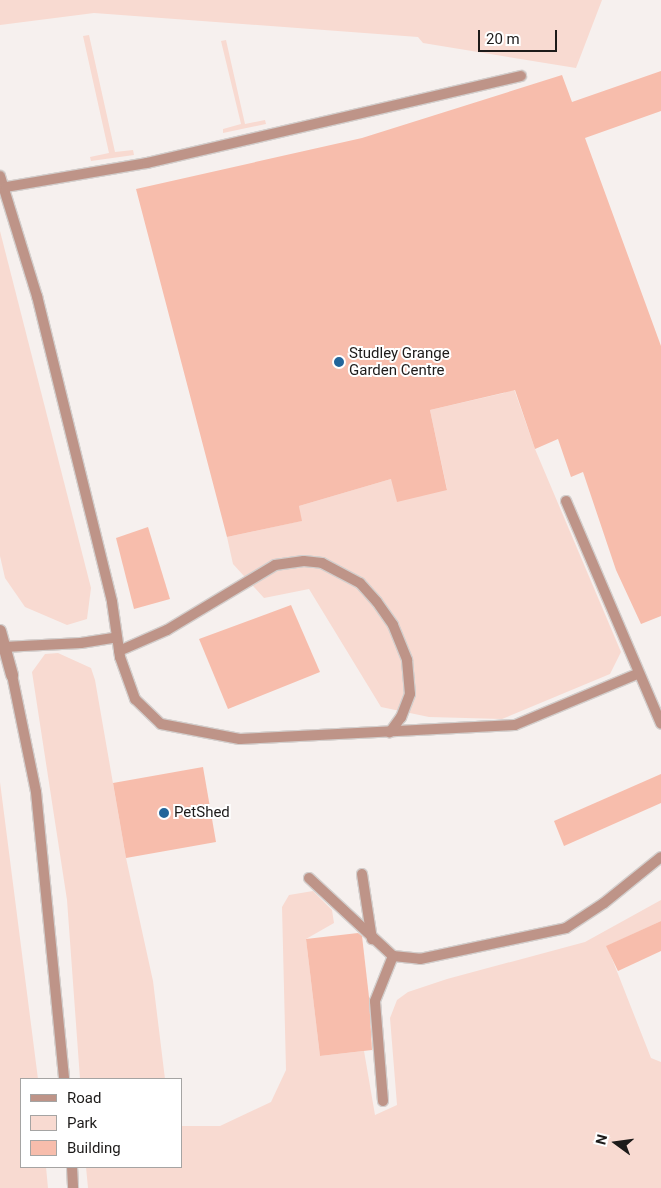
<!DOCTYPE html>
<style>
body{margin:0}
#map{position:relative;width:661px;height:1188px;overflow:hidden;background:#f6f0ee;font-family:Roboto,sans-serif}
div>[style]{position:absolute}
.green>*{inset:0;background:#f8dad1}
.building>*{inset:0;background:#f7bdac}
.roads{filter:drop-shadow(1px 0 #d3cecc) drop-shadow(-1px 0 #d3cecc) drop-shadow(0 1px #d3cecc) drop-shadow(0 -1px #d3cecc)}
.service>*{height:10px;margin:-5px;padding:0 5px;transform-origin:5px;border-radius:5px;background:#be9488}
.minor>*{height:12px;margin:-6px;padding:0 6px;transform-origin:6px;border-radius:6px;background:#be9488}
.dots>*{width:14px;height:14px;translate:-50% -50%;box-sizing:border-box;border:2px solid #fff;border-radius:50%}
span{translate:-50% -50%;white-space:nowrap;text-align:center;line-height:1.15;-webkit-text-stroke:4px #fff;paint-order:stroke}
.poi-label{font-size:15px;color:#1d1b1a}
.left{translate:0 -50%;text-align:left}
.legend{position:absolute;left:20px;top:1078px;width:162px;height:90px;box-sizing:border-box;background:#fff;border:1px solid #a5a4a3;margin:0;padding:6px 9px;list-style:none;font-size:15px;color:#1d1b1a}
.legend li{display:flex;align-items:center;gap:10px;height:25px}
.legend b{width:25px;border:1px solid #a5a4a3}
.north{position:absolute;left:591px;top:1118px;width:50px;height:50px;-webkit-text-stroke:4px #fff;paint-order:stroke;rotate:284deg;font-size:14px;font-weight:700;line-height:20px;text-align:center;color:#1d1b1a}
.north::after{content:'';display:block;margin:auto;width:18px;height:22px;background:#1d1b1a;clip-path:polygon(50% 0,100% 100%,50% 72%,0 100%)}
.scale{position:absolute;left:478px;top:30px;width:79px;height:22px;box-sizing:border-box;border:2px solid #1d1b1a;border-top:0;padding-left:6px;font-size:15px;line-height:18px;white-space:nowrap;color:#1d1b1a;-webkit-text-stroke:4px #fff;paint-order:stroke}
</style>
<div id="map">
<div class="green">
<div style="clip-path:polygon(0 0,602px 0,576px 68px,423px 43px,418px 37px,94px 13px,0 25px)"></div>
<div style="clip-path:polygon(89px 35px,115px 152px,133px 150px,134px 155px,91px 161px,90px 157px,109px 153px,83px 36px)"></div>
<div style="clip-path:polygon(226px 40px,245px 124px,265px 120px,266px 124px,223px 133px,223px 129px,241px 124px,221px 41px)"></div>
<div style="clip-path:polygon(0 231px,91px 588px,87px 619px,67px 625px,25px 607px,5px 578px,0 556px)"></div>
<div style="clip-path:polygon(513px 386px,535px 449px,621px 652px,610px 674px,502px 719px,429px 717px,381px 707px,309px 589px,264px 598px,233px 564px,227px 537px,301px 521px,299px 506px,391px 479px,447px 489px,430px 410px,504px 393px)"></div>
<div style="clip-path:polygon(58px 653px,91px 668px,95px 680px,126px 858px,153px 981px,165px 1079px,80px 1079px,67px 900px,32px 672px,45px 654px)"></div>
<div style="clip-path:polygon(0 782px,38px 1079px,21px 1079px,21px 1167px,46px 1167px,48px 1188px,0 1188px)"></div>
<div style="clip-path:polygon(313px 891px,332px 910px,334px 923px,306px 939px,320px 1056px,364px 1051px,375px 1115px,397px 1105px,390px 1018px,397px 1000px,408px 992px,447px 979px,585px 942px,661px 900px,661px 921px,607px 946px,651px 1058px,661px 1062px,661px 1188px,88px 1188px,86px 1167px,181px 1167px,181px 1126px,220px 1126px,271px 1102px,286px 1070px,282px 907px,289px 895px)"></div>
</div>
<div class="building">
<div style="clip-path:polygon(661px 71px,661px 111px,585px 138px,661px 346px,661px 616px,641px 624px,616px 570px,583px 472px,571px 477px,558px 439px,535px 449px,515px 390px,430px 410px,447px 490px,397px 502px,391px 479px,299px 506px,302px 521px,227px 537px,136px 189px,362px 138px,562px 75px,572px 102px)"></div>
<div style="clip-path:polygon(148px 527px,170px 599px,134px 609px,116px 538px)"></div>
<div style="clip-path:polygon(291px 605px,320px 672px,228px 709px,199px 639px)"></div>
<div style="clip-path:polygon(203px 767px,216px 842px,126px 858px,113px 783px)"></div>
<div style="clip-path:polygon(661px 774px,661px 803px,564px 846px,554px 821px)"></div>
<div style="clip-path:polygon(661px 921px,661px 951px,618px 971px,606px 946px)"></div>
<div style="clip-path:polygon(358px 933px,362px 936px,369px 997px,372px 1050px,320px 1056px,306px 939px)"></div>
</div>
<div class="roads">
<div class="service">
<div style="left:0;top:176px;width:126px;rotate:72.9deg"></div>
<div style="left:37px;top:296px;width:315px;rotate:76.2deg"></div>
<div style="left:112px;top:602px;width:56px;rotate:81.7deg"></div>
<div style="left:120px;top:657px;width:45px;rotate:70.3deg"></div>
<div style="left:135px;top:699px;width:36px;rotate:44deg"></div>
<div style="left:161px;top:724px;width:80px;rotate:10.8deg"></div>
<div style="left:240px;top:739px;width:275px;rotate:-2.9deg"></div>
<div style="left:515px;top:725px;width:132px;rotate:-22.7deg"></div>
<div style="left:6px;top:187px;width:143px;rotate:-9.7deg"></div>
<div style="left:147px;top:163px;width:384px;rotate:-13.1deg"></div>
<div style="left:566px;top:501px;width:242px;rotate:66.9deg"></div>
<div style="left:4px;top:647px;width:77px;rotate:-3deg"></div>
<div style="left:81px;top:643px;width:36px;rotate:-9deg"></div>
<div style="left:119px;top:651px;width:52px;rotate:-23.6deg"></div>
<div style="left:167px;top:630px;width:126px;rotate:-31deg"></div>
<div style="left:275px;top:565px;width:29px;rotate:-8deg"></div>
<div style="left:304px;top:561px;width:18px;rotate:6deg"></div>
<div style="left:322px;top:563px;width:43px;rotate:27.8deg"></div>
<div style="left:360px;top:583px;width:25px;rotate:48deg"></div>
<div style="left:377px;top:602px;width:28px;rotate:55deg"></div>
<div style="left:393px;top:625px;width:38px;rotate:68deg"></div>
<div style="left:407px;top:660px;width:34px;rotate:85deg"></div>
<div style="left:410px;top:694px;width:25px;rotate:111deg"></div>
<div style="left:401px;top:717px;width:19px;rotate:126deg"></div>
<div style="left:12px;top:675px;width:119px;rotate:78.4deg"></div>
<div style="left:36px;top:792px;width:288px;rotate:84.4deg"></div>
<div style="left:362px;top:874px;width:66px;rotate:81.3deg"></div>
<div style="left:309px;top:878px;width:115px;rotate:42.9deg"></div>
<div style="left:393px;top:956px;width:27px;rotate:6deg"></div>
<div style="left:420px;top:959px;width:149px;rotate:-12deg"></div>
<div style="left:566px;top:928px;width:45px;rotate:-33.3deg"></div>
<div style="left:604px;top:903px;width:73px;rotate:-38.9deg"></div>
<div style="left:383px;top:1101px;width:100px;rotate:-94.6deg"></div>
<div style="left:375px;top:1001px;width:48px;rotate:-68.2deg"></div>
<div style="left:72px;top:1167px;width:21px;rotate:87deg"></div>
</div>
<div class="minor">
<div style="left:0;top:631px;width:46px;rotate:74.7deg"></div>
</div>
</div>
<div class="dots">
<div style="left:339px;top:362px;background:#22659a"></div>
<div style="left:164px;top:813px;background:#22659a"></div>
</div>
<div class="poi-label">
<span class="left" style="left:349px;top:362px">Studley Grange<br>Garden Centre</span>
<span class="left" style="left:174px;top:813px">PetShed</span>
</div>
<ul class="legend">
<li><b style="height:6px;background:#be9488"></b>Road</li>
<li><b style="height:14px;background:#f8dad1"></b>Park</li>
<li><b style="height:14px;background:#f7bdac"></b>Building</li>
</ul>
<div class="north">N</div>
<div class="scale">20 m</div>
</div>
